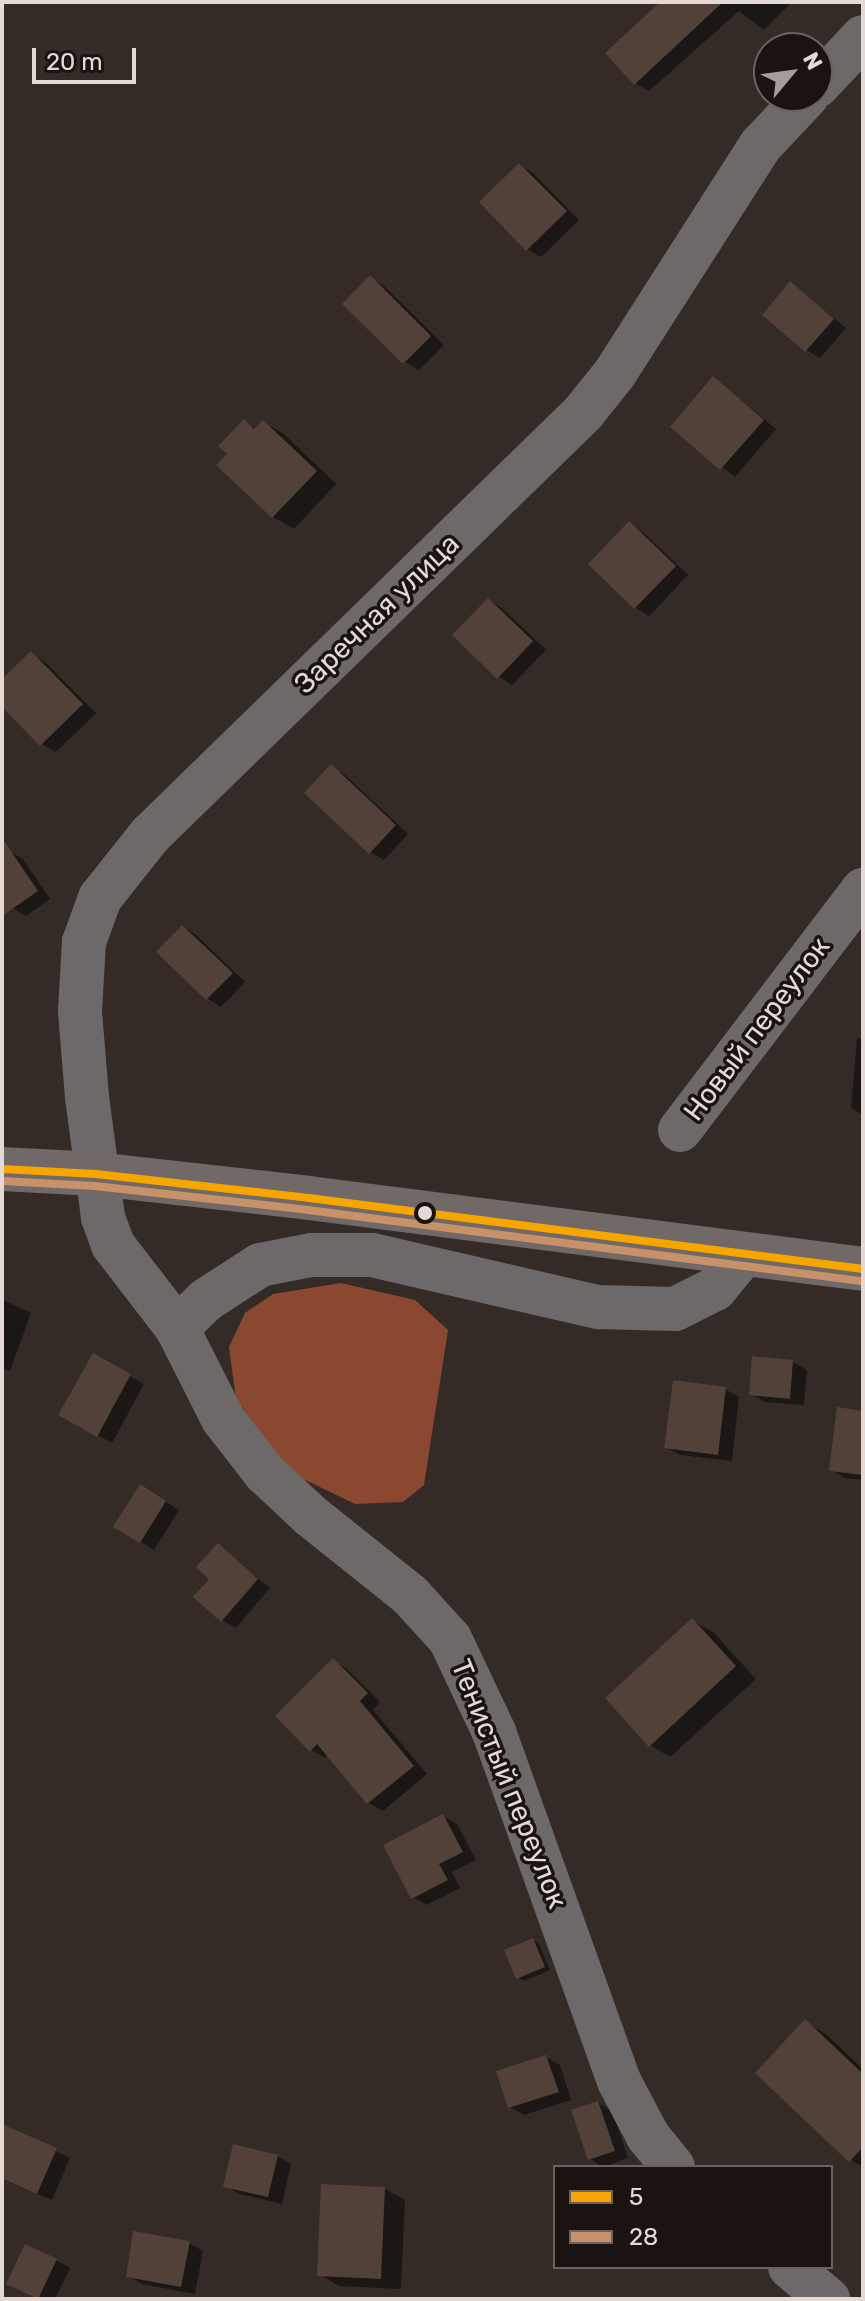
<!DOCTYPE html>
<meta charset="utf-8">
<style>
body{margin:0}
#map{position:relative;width:865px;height:2301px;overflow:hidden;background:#342b27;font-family:Rubik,sans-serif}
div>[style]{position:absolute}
.forest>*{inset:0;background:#89482f}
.shadow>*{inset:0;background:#0007}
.building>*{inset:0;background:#514139}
.minor>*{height:44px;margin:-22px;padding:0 22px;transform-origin:22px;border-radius:22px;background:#6d6968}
.major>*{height:44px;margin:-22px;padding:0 22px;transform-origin:22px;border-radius:22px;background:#706967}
.bus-1>*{height:8px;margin:-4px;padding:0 4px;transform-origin:4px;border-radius:4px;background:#f7a600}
.bus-2>*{height:8px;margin:-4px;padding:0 4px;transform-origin:4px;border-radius:4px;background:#c7916a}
.dots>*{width:22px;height:22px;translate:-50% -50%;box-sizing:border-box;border:4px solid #1b1311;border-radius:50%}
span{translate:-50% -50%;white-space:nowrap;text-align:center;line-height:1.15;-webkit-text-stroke:7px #1b1311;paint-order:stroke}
.street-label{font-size:28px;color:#e4d9d5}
.frame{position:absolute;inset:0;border:4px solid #e4d9d5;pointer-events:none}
.legend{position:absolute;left:553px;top:2165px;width:280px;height:104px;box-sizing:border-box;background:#1b1311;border:2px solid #6b625f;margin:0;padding:10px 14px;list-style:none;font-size:24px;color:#e4d9d5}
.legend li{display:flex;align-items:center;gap:16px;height:40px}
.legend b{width:40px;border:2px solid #6b625f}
.north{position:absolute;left:753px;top:32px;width:80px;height:80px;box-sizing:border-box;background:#1b1311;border:2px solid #6b625f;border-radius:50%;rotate:61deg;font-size:22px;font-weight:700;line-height:32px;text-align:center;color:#e4d9d5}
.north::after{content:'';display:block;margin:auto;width:28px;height:36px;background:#a69c98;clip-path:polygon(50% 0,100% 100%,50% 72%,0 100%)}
.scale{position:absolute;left:32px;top:48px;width:104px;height:36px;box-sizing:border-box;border:4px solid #e4d9d5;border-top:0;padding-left:10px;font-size:24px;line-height:28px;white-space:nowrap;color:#e4d9d5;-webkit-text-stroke:6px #1b1311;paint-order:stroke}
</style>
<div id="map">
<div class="forest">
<div style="clip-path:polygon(341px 1283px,415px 1300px,448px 1330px,424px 1485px,403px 1502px,355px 1504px,291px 1473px,236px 1399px,229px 1347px,245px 1313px,273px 1294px)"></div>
</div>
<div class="shadow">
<div style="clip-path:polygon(663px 2px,788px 2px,790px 4px,764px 30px,739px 11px,649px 91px,635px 83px)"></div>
<div style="clip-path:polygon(519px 165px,533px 173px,579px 220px,541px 257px,527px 249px)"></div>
<div style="clip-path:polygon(370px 278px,384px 286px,444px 345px,419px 370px,405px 362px,345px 304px)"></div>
<div style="clip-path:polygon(790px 284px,846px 328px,820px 358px,806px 350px)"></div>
<div style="clip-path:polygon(714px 378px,776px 429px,735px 477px,672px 426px)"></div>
<div style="clip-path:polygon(244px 421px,257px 429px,263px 422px,284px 434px,336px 484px,294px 529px,273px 517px,219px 465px,230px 454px)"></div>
<div style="clip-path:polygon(629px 524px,643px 532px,688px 575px,649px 616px,636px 608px,590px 564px)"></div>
<div style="clip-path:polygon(488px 600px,502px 608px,546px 650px,512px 685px,499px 677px)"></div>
<div style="clip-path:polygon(31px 654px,45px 662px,96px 713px,56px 752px,42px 744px,2px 704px,2px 682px)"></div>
<div style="clip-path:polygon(332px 767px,345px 775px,408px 834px,384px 860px,370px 852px)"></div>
<div style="clip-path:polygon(9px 851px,23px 859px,50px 899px,26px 916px,12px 908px,2px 893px,2px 856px)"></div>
<div style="clip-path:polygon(183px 927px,196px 935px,245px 982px,221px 1007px,208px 999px,159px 952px)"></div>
<div style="clip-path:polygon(857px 1038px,863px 1038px,863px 1115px,851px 1108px)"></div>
<div style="clip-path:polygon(2px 1299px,31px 1313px,10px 1371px,2px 1368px)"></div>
<div style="clip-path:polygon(93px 1355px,144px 1384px,112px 1443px,61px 1415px)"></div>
<div style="clip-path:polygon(793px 1362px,807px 1370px,804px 1405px,765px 1402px,751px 1394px)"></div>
<div style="clip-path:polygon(725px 1389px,739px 1397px,732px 1461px,680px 1455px,666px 1447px)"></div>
<div style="clip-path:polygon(863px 1413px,863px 1480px,845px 1478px,831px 1470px)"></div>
<div style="clip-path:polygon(155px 1495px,179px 1510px,154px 1550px,116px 1526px)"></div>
<div style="clip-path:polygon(218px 1546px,270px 1588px,236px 1628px,222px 1620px,212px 1579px)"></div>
<div style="clip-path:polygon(692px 1621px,713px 1632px,756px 1679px,670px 1757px,650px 1745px)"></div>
<div style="clip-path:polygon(334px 1661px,347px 1669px,380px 1702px,373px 1710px,427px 1774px,383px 1811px,369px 1803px,328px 1754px,325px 1758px,311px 1750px)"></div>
<div style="clip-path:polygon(443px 1816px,457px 1824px,476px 1860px,452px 1872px,460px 1888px,427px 1905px,413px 1897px)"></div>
<div style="clip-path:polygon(533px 1940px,539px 1944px,550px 1970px,524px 1981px,518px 1977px)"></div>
<div style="clip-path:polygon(805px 2022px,826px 2034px,863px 2069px,863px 2167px,851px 2160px)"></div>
<div style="clip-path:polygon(546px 2057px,560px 2065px,571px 2100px,524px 2115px,510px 2107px)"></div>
<div style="clip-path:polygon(598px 2103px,612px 2111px,628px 2158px,603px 2167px,589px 2158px)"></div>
<div style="clip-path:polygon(2px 2126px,70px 2158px,52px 2200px,2px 2178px)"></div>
<div style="clip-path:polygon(277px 2156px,291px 2164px,282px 2204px,240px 2194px,226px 2186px)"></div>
<div style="clip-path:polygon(385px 2189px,405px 2200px,401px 2289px,339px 2286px,319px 2274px)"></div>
<div style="clip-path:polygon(189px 2243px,203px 2251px,195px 2294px,142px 2284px,128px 2276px)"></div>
<div style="clip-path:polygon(56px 2260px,70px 2268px,55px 2299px,39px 2299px,22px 2291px)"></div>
</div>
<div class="building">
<div style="clip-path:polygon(660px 2px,723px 2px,634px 85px,605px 53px)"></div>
<div style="clip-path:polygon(519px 163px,567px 211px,526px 251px,479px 202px)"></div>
<div style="clip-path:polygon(370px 275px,431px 336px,403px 364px,342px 304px)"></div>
<div style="clip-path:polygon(790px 281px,834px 319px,805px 352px,762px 315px)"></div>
<div style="clip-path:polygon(713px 376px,764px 420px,720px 470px,670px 427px)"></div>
<div style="clip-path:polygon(244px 419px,254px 429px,263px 420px,317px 471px,272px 518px,216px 465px,227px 454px,218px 446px)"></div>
<div style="clip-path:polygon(629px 521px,676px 566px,634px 609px,588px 564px)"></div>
<div style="clip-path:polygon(488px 598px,533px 641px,497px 679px,452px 635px)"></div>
<div style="clip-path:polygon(31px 651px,83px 704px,40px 746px,2px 707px,2px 679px)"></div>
<div style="clip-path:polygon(331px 764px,396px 825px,369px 854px,304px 793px)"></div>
<div style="clip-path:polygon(2px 838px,38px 891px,2px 916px)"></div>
<div style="clip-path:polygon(182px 925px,233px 973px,206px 1000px,156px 952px)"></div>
<div style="clip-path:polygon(93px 1353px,131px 1374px,97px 1437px,58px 1415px)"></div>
<div style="clip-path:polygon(752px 1356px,793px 1360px,790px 1399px,749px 1395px)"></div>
<div style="clip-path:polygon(673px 1380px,726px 1387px,718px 1455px,664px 1448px)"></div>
<div style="clip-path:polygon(837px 1407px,863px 1411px,863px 1475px,829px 1471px)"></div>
<div style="clip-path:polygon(140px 1484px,166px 1501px,140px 1543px,113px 1527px)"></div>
<div style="clip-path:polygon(218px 1543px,258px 1579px,221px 1622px,193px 1597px,209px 1579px,196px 1567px)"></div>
<div style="clip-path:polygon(692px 1618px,736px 1666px,649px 1747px,605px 1698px)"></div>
<div style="clip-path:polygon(333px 1658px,368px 1693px,360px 1701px,414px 1766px,367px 1804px,317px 1744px,310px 1752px,275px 1716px)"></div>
<div style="clip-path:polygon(443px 1814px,463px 1852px,439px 1864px,448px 1880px,411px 1899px,383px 1845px)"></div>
<div style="clip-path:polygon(533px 1938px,545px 1967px,516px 1979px,504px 1950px)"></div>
<div style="clip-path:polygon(805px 2019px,863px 2074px,863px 2147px,849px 2162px,755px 2073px)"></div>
<div style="clip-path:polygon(546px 2055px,559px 2092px,508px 2108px,496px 2071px)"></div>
<div style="clip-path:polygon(598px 2101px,615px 2151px,588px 2160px,571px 2110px)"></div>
<div style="clip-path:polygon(2px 2124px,57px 2148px,37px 2194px,2px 2178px)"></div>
<div style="clip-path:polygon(233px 2144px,278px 2155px,268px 2197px,223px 2187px)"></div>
<div style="clip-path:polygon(321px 2184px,385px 2187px,381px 2279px,317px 2276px)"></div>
<div style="clip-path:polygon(133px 2231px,190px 2241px,181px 2287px,126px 2277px)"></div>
<div style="clip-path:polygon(25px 2244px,57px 2259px,38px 2299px,6px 2284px)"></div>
</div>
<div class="minor">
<div style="left:817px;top:86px;width:67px;rotate:-46.8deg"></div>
<div style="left:680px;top:1130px;width:302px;rotate:-52.7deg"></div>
<div style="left:177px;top:1328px;width:40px;rotate:-44deg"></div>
<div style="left:206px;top:1300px;width:64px;rotate:-32.9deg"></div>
<div style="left:260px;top:1265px;width:52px;rotate:-11.1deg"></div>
<div style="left:311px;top:1255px;width:61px"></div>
<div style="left:372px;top:1255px;width:232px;rotate:13deg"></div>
<div style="left:598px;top:1307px;width:77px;rotate:1.5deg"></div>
<div style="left:675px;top:1309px;width:45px;rotate:-26.6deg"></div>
<div style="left:715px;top:1289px;width:44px;rotate:-50.5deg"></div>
<div style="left:673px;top:2167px;width:40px;rotate:-129deg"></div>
<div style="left:648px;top:2136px;width:62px;rotate:-117.8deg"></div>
<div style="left:619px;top:2081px;width:371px;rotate:-109.7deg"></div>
<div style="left:494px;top:1732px;width:103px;rotate:-115.3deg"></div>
<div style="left:450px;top:1639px;width:59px;rotate:-132.3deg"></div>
<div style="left:410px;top:1595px;width:127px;rotate:-141.4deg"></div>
<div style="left:311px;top:1516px;width:63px;rotate:-136.9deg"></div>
<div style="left:265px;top:1473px;width:68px;rotate:-127.9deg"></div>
<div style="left:223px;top:1419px;width:102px;rotate:-116.8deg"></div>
<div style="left:177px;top:1328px;width:105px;rotate:-127.6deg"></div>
<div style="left:113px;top:1245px;width:30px;rotate:-110deg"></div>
<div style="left:103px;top:1217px;width:121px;rotate:-97.6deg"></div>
<div style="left:87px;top:1097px;width:86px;rotate:-94.7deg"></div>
<div style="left:80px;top:1011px;width:69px;rotate:-86.7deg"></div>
<div style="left:84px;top:942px;width:47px;rotate:-70deg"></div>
<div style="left:100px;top:898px;width:80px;rotate:-51.6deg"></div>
<div style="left:150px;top:835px;width:605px;rotate:-44.26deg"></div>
<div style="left:583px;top:413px;width:51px;rotate:-51.3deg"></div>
<div style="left:615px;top:373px;width:271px;rotate:-57.4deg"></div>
<div style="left:761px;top:145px;width:67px;rotate:-46.8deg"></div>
<div style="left:790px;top:2267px;width:50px;rotate:40.1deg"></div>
</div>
<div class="major">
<div style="left:2px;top:1169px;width:94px;rotate:3deg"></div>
<div style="left:96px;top:1174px;width:214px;rotate:6.4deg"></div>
<div style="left:309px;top:1198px;width:559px;rotate:7.3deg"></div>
</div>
<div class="bus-1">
<div style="left:2px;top:1169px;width:94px;rotate:3deg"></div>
<div style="left:96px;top:1174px;width:214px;rotate:6.4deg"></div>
<div style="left:309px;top:1198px;width:559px;rotate:7.3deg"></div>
</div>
<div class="bus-2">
<div style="left:2px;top:1181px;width:93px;rotate:3.1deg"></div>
<div style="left:95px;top:1186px;width:214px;rotate:6.4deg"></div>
<div style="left:308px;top:1210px;width:558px;rotate:7.32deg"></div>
</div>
<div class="dots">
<div style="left:425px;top:1213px;background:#e4d9d5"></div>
</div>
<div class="street-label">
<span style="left:377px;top:614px;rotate:-44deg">Заречная улица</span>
<span style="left:757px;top:1029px;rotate:-53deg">Новый переулок</span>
<span style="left:509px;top:1784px;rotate:68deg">Тенистый переулок</span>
</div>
<div class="frame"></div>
<ul class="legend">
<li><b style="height:10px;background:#f7a600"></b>5</li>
<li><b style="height:10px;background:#c7916a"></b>28</li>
</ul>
<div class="north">N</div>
<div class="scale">20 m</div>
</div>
